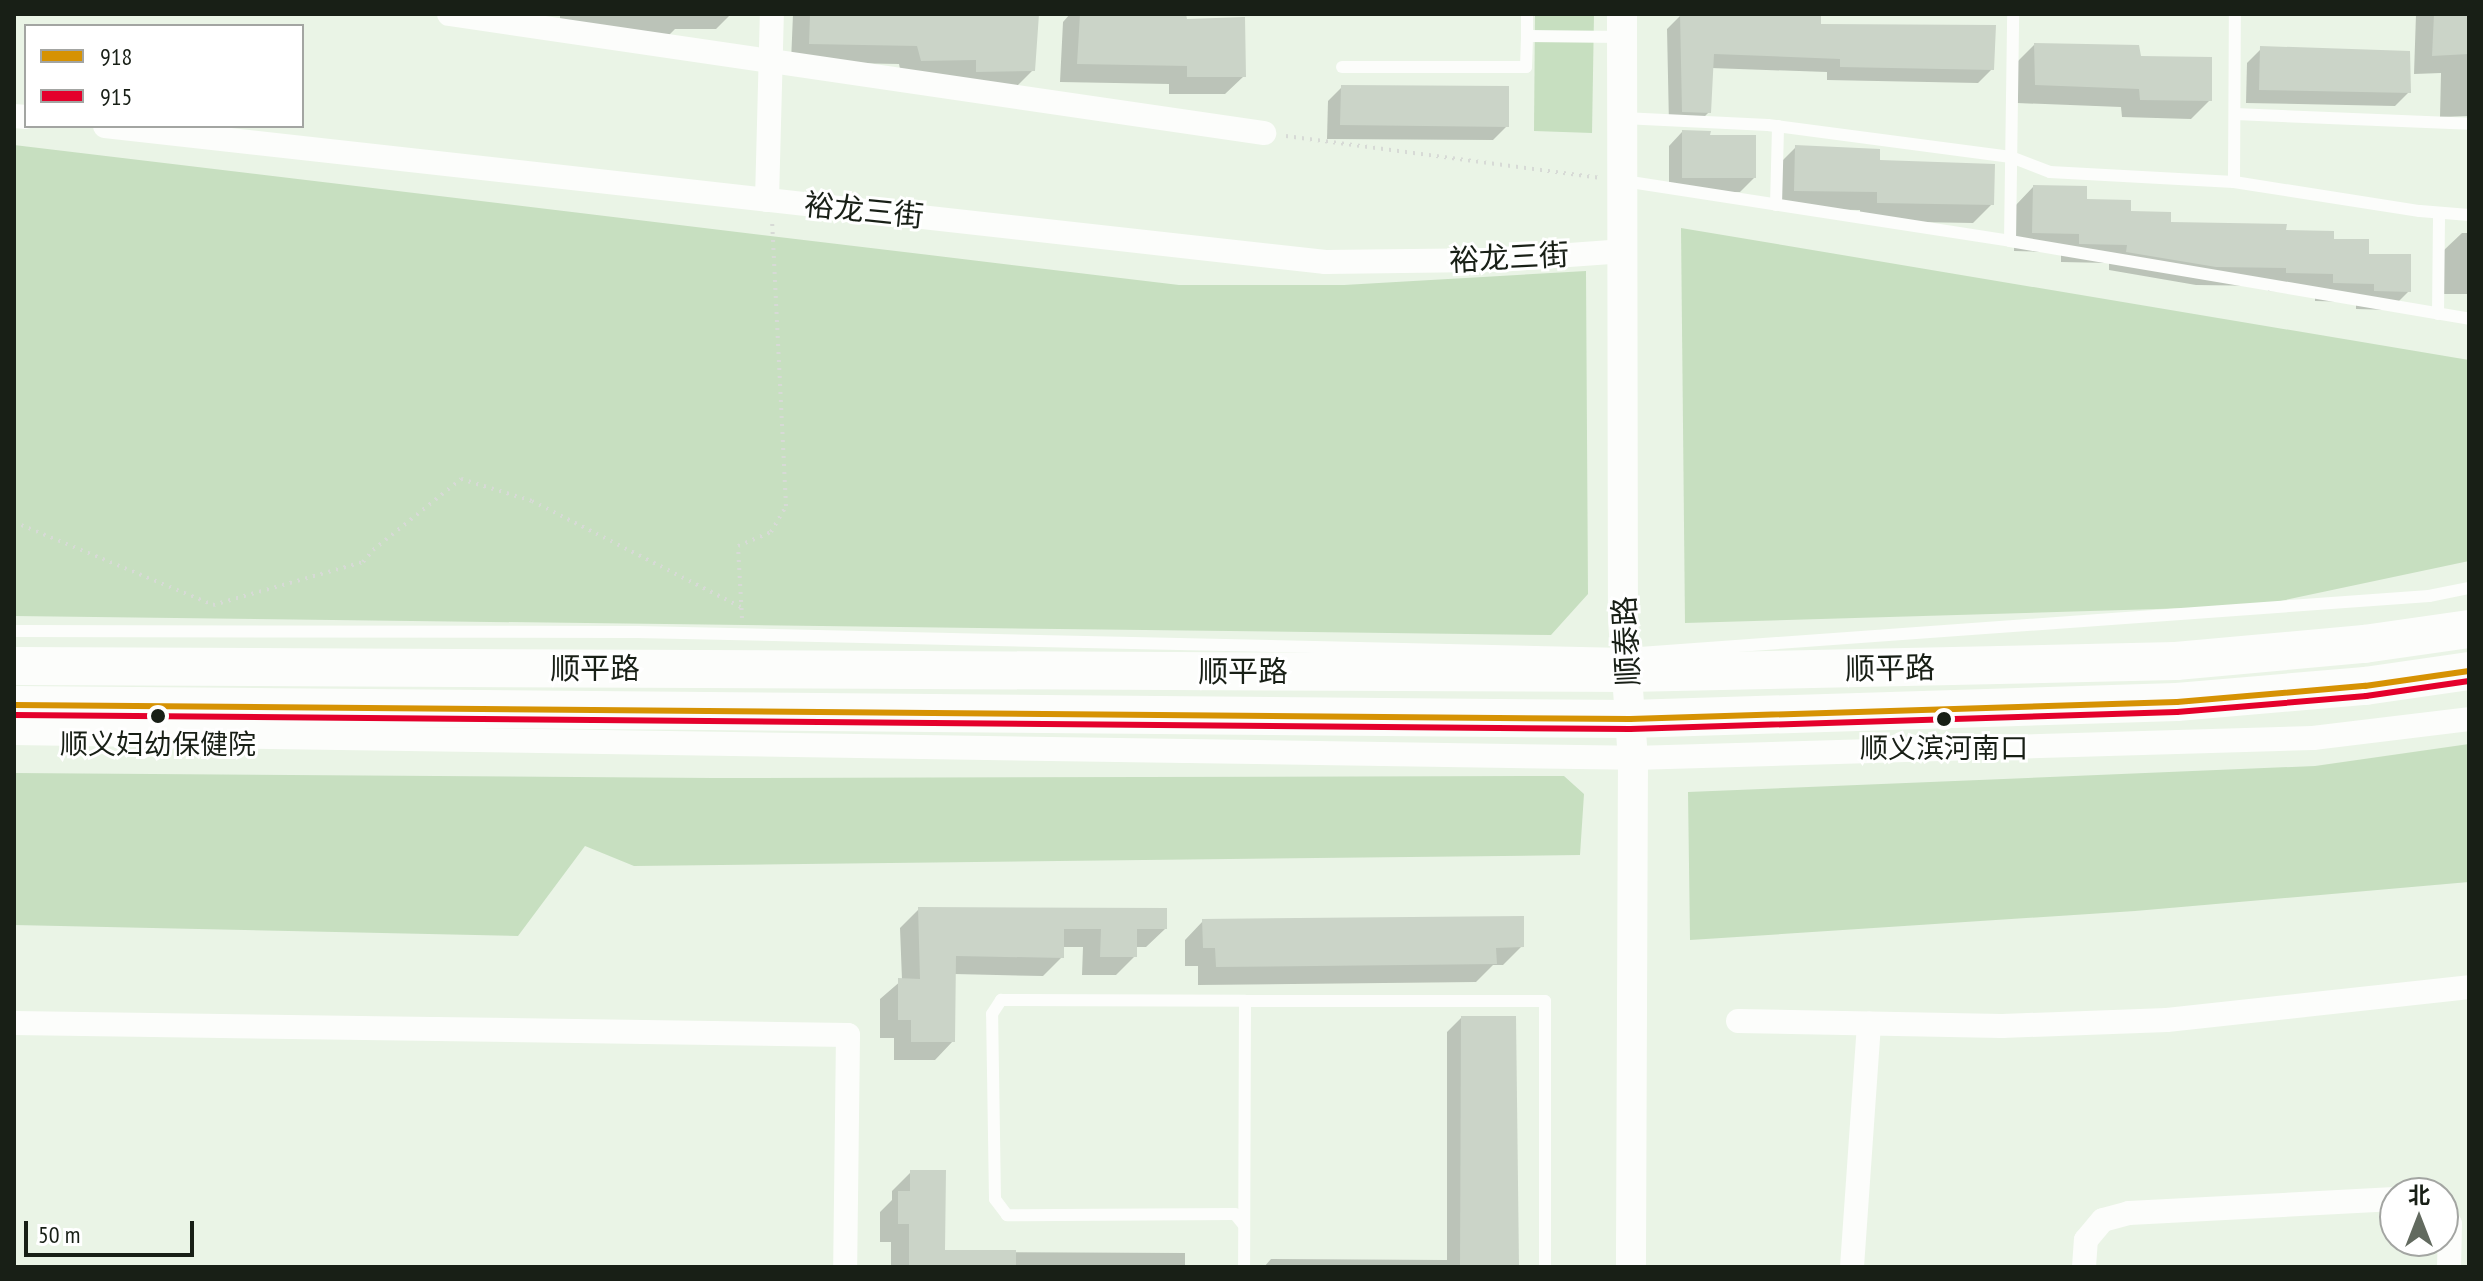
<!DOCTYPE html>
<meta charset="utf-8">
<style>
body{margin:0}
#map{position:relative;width:2483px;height:1281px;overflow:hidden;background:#eaf4e6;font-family:"PT Sans Narrow","Noto Sans SC",sans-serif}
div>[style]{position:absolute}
.green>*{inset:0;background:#c7dfc0}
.shadow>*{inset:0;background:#0003}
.building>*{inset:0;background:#cbd4c8}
.path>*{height:4px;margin-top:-2px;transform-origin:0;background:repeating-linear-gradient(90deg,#d7dad6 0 2px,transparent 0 8px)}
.service>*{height:12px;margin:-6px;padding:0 6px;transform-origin:6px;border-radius:6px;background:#fcfdfb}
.minor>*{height:24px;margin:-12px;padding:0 12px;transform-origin:12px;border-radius:12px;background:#fcfdfb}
.tertiary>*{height:30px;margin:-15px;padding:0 15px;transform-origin:15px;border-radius:15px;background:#fcfdfb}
.primary>*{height:38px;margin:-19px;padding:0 19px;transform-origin:19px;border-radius:19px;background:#fcfdfb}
.bus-1>*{height:6px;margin:-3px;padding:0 3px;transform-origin:3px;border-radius:3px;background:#d69203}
.bus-2>*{height:6px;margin:-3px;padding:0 3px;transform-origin:3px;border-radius:3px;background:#e4002b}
.dots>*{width:22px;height:22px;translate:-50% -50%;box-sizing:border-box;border:4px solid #fff;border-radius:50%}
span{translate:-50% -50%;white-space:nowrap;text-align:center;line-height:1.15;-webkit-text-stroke:6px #fff;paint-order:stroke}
.bus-label{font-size:28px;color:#181f16}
.street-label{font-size:30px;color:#181f16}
.frame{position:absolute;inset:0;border:16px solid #181f16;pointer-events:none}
.legend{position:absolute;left:24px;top:24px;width:280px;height:104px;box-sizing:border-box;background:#fff;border:2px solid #a3a5a2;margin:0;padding:10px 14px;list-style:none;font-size:24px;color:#181f16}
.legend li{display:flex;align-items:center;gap:16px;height:40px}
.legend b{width:40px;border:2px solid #a3a5a2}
.north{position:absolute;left:2379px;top:1177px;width:80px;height:80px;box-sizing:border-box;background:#fff;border:2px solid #a3a5a2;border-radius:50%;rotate:0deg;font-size:22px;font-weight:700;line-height:32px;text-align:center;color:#181f16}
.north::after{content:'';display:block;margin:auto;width:28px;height:36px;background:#626a5f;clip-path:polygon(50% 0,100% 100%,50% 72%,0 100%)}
.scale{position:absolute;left:24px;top:1221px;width:170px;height:36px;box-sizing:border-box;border:4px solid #181f16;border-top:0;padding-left:10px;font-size:24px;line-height:28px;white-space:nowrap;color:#181f16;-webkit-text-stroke:6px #fff;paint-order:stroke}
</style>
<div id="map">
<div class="green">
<div style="clip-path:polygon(1535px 14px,1594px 14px,1592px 133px,1534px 131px)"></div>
<div style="clip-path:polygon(14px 145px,1179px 285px,1344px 285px,1586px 271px,1588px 594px,1551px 635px,14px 616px)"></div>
<div style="clip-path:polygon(1681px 228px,2469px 360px,2469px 561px,2257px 606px,1685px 623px)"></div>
<div style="clip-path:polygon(2469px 744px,2469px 882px,2135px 911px,1690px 940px,1688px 792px,2315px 766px)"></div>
<div style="clip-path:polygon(14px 773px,713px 778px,1564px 776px,1584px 794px,1580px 855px,634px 866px,585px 846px,518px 936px,14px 925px)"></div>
</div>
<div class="shadow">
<div style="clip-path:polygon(560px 14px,731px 14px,716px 29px,675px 29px,662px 42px,560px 27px)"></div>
<div style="clip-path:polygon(793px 14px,1037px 14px,1033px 70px,1014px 89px,902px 79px,899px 64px,791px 62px)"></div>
<div style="clip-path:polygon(1070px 14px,1184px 14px,1185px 21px,1244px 76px,1225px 94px,1169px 94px,1169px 84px,1060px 82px,1063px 22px)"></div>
<div style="clip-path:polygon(2416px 14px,2469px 14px,2469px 116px,2440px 117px,2441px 73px,2414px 74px)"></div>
<div style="clip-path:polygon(1681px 15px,1992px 69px,1978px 83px,1827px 80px,1827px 72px,1711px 68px,1709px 112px,1695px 126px,1669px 125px,1667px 29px)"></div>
<div style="clip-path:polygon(2034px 45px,2210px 100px,2191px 119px,2122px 117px,2121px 107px,2017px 103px,2016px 63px)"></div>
<div style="clip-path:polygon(2261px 49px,2409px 92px,2395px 106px,2246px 103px,2247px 63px)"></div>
<div style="clip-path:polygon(1342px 87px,1507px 126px,1493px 140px,1327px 139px,1328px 101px)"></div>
<div style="clip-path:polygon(1682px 132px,1708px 137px,1754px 178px,1740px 192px,1669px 192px,1669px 146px)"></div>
<div style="clip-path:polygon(1796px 147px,1878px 162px,1992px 204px,1973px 223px,1860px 221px,1860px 210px,1776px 209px,1777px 166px)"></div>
<div style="clip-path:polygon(2033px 187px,2169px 224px,2284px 232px,2332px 241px,2367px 256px,2409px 291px,2390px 310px,2356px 309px,2356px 302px,2315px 301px,2315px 292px,2268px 291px,2268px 286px,2196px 285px,2109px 270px,2109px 263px,2061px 262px,2061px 252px,2014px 251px,2015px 206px)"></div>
<div style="clip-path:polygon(2462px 233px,2469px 233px,2469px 294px,2443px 294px,2443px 251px)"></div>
<div style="clip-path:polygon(919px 909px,1165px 929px,1146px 947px,1135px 947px,1135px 956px,1116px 975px,1082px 975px,1083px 947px,1062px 947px,1062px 957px,1043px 976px,954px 974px,953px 1041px,935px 1060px,894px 1060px,894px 1038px,880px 1038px,880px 999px,902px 980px,900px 928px)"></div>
<div style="clip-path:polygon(1203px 921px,1522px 946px,1503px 965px,1493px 965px,1476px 982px,1198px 985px,1198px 966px,1185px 966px,1185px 940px)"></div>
<div style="clip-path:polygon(1461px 1018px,1517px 1267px,1264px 1267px,1271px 1259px,1447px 1260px,1447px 1032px)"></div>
<div style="clip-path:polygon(911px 1172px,943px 1252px,1185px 1253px,1185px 1267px,891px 1267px,891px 1242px,880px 1242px,880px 1212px,892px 1200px,892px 1191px)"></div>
</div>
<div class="building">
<div style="clip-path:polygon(810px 14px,1039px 14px,1035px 71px,976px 72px,976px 60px,921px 61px,917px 46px,809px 44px)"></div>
<div style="clip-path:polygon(1080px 14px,1186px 14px,1187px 19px,1245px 17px,1246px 77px,1187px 77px,1187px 66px,1077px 64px)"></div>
<div style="clip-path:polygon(1680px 14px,1821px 15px,1821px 24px,1996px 25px,1994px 70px,1840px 67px,1840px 59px,1714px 54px,1711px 113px,1682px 112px)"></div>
<div style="clip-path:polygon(2434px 14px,2469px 14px,2469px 54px,2432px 56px)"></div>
<div style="clip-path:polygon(2034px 43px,2139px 45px,2141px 56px,2212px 57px,2212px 101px,2140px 100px,2139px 89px,2035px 85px)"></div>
<div style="clip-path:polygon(2260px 46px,2410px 51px,2411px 93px,2259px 90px)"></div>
<div style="clip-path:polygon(1341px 85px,1509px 86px,1509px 127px,1340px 125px)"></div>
<div style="clip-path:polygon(1682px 130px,1711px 131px,1710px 135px,1756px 135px,1756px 178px,1682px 178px)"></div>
<div style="clip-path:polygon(1795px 145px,1880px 149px,1880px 160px,1995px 164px,1994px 205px,1877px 203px,1877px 192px,1794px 191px)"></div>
<div style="clip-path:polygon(2033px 185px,2087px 186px,2087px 199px,2131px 200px,2131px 211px,2171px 212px,2171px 222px,2287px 224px,2286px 230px,2334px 231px,2334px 239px,2369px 239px,2369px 254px,2411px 254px,2411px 292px,2374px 291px,2374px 284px,2333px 283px,2333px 274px,2286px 273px,2286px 268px,2216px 267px,2126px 252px,2127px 245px,2079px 244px,2079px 234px,2032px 233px)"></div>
<div style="clip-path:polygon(918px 907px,1167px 908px,1167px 929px,1137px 929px,1137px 957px,1100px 957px,1101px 929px,1064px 929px,1064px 958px,956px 956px,955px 1042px,911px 1042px,911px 1020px,898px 1020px,898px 978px,920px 979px)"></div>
<div style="clip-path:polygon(1524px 916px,1524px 947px,1496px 948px,1497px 964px,1216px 967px,1215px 948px,1203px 948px,1202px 919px)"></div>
<div style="clip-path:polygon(1461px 1016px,1516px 1016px,1519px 1267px,1460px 1267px)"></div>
<div style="clip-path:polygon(910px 1170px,946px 1170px,945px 1250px,1016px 1250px,1016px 1267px,909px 1267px,909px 1224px,898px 1224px,898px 1191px,910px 1191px)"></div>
</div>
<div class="path">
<div style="left:1286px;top:136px;width:316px;rotate:7.6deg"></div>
<div style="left:14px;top:522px;width:216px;rotate:22.6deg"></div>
<div style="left:213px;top:605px;width:156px;rotate:-16deg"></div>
<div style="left:363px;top:562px;width:16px;rotate:-50deg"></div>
<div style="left:373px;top:550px;width:113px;rotate:-38.9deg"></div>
<div style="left:461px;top:479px;width:74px;rotate:17.2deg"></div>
<div style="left:532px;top:501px;width:234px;rotate:26.9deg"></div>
<div style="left:742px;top:618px;width:72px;rotate:-93.2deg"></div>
<div style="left:738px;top:546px;width:36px;rotate:-23deg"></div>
<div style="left:771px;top:532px;width:30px;rotate:-60deg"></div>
<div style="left:786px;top:506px;width:285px;rotate:-92.8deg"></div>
</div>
<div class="service">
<div style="left:1527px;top:14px;width:22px;rotate:90deg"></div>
<div style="left:1527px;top:36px;width:96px;rotate:0.6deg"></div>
<div style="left:1342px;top:67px;width:184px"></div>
<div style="left:1526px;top:67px;width:31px;rotate:-88deg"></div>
<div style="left:2235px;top:114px;width:234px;rotate:2.4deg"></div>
<div style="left:1623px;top:118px;width:145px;rotate:2.8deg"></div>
<div style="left:1768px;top:125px;width:245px;rotate:7.5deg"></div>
<div style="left:2011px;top:157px;width:42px;rotate:21deg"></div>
<div style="left:2050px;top:172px;width:184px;rotate:3.1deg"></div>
<div style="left:2234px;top:182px;width:188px;rotate:8.9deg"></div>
<div style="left:2420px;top:211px;width:49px;rotate:4.7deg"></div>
<div style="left:1624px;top:181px;width:391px;rotate:8.8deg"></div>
<div style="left:2010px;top:241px;width:466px;rotate:9.6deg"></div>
<div style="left:2234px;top:182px;width:168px;rotate:-89.7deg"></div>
<div style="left:1776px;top:205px;width:79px;rotate:-88.5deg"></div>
<div style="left:2010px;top:241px;width:227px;rotate:-89.2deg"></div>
<div style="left:2438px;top:314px;width:101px;rotate:-89.4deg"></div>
<div style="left:14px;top:631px;width:623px;rotate:0.09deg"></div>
<div style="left:637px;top:632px;width:989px;rotate:1.27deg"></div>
<div style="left:1626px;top:654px;width:805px;rotate:-4.13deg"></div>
<div style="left:2429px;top:596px;width:41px;rotate:-11.3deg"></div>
<div style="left:1245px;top:1001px;width:300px"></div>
<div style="left:1545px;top:1001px;width:266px;rotate:90deg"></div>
<div style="left:1243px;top:1224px;width:13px;rotate:-129deg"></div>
<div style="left:1235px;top:1214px;width:228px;rotate:179.7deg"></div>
<div style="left:1007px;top:1215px;width:20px;rotate:-127deg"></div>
<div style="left:995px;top:1199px;width:185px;rotate:-90.9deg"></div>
<div style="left:992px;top:1014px;width:17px;rotate:-57deg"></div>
<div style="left:1001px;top:1000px;width:244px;rotate:0.2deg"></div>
<div style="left:1245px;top:1001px;width:266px;rotate:90.2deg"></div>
</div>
<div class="minor">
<div style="left:449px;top:14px;width:824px;rotate:8.31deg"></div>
<div style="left:14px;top:116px;width:12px;rotate:5deg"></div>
<div style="left:105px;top:126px;width:1228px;rotate:6.36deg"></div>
<div style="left:1325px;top:262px;width:174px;rotate:-0.7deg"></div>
<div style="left:1499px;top:260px;width:126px;rotate:-4.1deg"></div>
<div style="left:767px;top:200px;width:186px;rotate:-88.5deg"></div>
<div style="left:14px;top:733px;width:1619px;rotate:0.88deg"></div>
<div style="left:1633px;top:758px;width:680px;rotate:-1.68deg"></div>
<div style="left:2313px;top:738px;width:157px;rotate:-6.9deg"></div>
<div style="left:1738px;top:1021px;width:264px;rotate:1.1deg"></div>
<div style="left:2002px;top:1026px;width:165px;rotate:-2.1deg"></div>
<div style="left:2167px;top:1020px;width:304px;rotate:-6.2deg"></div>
<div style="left:14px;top:1023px;width:834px;rotate:0.82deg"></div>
<div style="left:848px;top:1035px;width:232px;rotate:90.7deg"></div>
<div style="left:2443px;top:1215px;width:11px;rotate:52deg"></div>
<div style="left:2450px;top:1224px;width:43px;rotate:91.3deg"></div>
<div style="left:1852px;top:1267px;width:244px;rotate:-86deg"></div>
<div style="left:2084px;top:1267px;width:27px;rotate:-86deg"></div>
<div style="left:2086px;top:1240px;width:26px;rotate:-50deg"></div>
<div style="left:2103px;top:1220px;width:27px;rotate:-15deg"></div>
<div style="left:2129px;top:1213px;width:266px;rotate:-3deg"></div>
</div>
<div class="tertiary">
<div style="left:1622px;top:14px;width:606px;rotate:89.91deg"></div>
<div style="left:1623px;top:620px;width:138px;rotate:85.9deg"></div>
<div style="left:1633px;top:758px;width:509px;rotate:90.23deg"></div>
</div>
<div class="primary">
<div style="left:14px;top:666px;width:1614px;rotate:0.25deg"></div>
<div style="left:1628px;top:673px;width:548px;rotate:-1.25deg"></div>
<div style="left:2176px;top:661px;width:189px;rotate:-5.2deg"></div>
<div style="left:2364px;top:644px;width:106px;rotate:-8.1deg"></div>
<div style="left:14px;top:705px;width:1616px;rotate:0.5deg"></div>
<div style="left:1630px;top:719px;width:547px;rotate:-1.78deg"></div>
<div style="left:2177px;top:702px;width:189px;rotate:-4.9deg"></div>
<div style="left:2365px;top:686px;width:105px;rotate:-8.2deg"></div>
</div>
<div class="bus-1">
<div style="left:14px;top:705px;width:1616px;rotate:0.5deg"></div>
<div style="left:1630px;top:719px;width:547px;rotate:-1.78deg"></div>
<div style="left:2177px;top:702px;width:189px;rotate:-4.9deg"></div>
<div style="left:2365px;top:686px;width:105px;rotate:-8.2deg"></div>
</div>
<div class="bus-2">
<div style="left:14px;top:715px;width:1616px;rotate:0.5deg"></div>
<div style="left:1630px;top:729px;width:547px;rotate:-1.78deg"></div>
<div style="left:2177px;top:712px;width:190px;rotate:-4.8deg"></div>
<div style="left:2366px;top:696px;width:104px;rotate:-8.3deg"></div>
</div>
<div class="dots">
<div style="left:158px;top:716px;background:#181f16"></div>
<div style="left:1944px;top:719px;background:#181f16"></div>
</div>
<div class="bus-label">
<span style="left:158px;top:744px">顺义妇幼保健院</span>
<span style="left:1944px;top:748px">顺义滨河南口</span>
</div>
<div class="street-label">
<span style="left:864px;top:210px;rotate:6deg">裕龙三街</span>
<span style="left:1509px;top:257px;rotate:-3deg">裕龙三街</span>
<span style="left:1626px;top:641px;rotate:-93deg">顺泰路</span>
<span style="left:595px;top:668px">顺平路</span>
<span style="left:1890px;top:668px;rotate:-1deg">顺平路</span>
<span style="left:1243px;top:671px">顺平路</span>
</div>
<div class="frame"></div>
<ul class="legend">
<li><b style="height:10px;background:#d69203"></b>918</li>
<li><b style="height:10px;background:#e4002b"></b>915</li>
</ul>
<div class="north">北</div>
<div class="scale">50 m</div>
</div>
